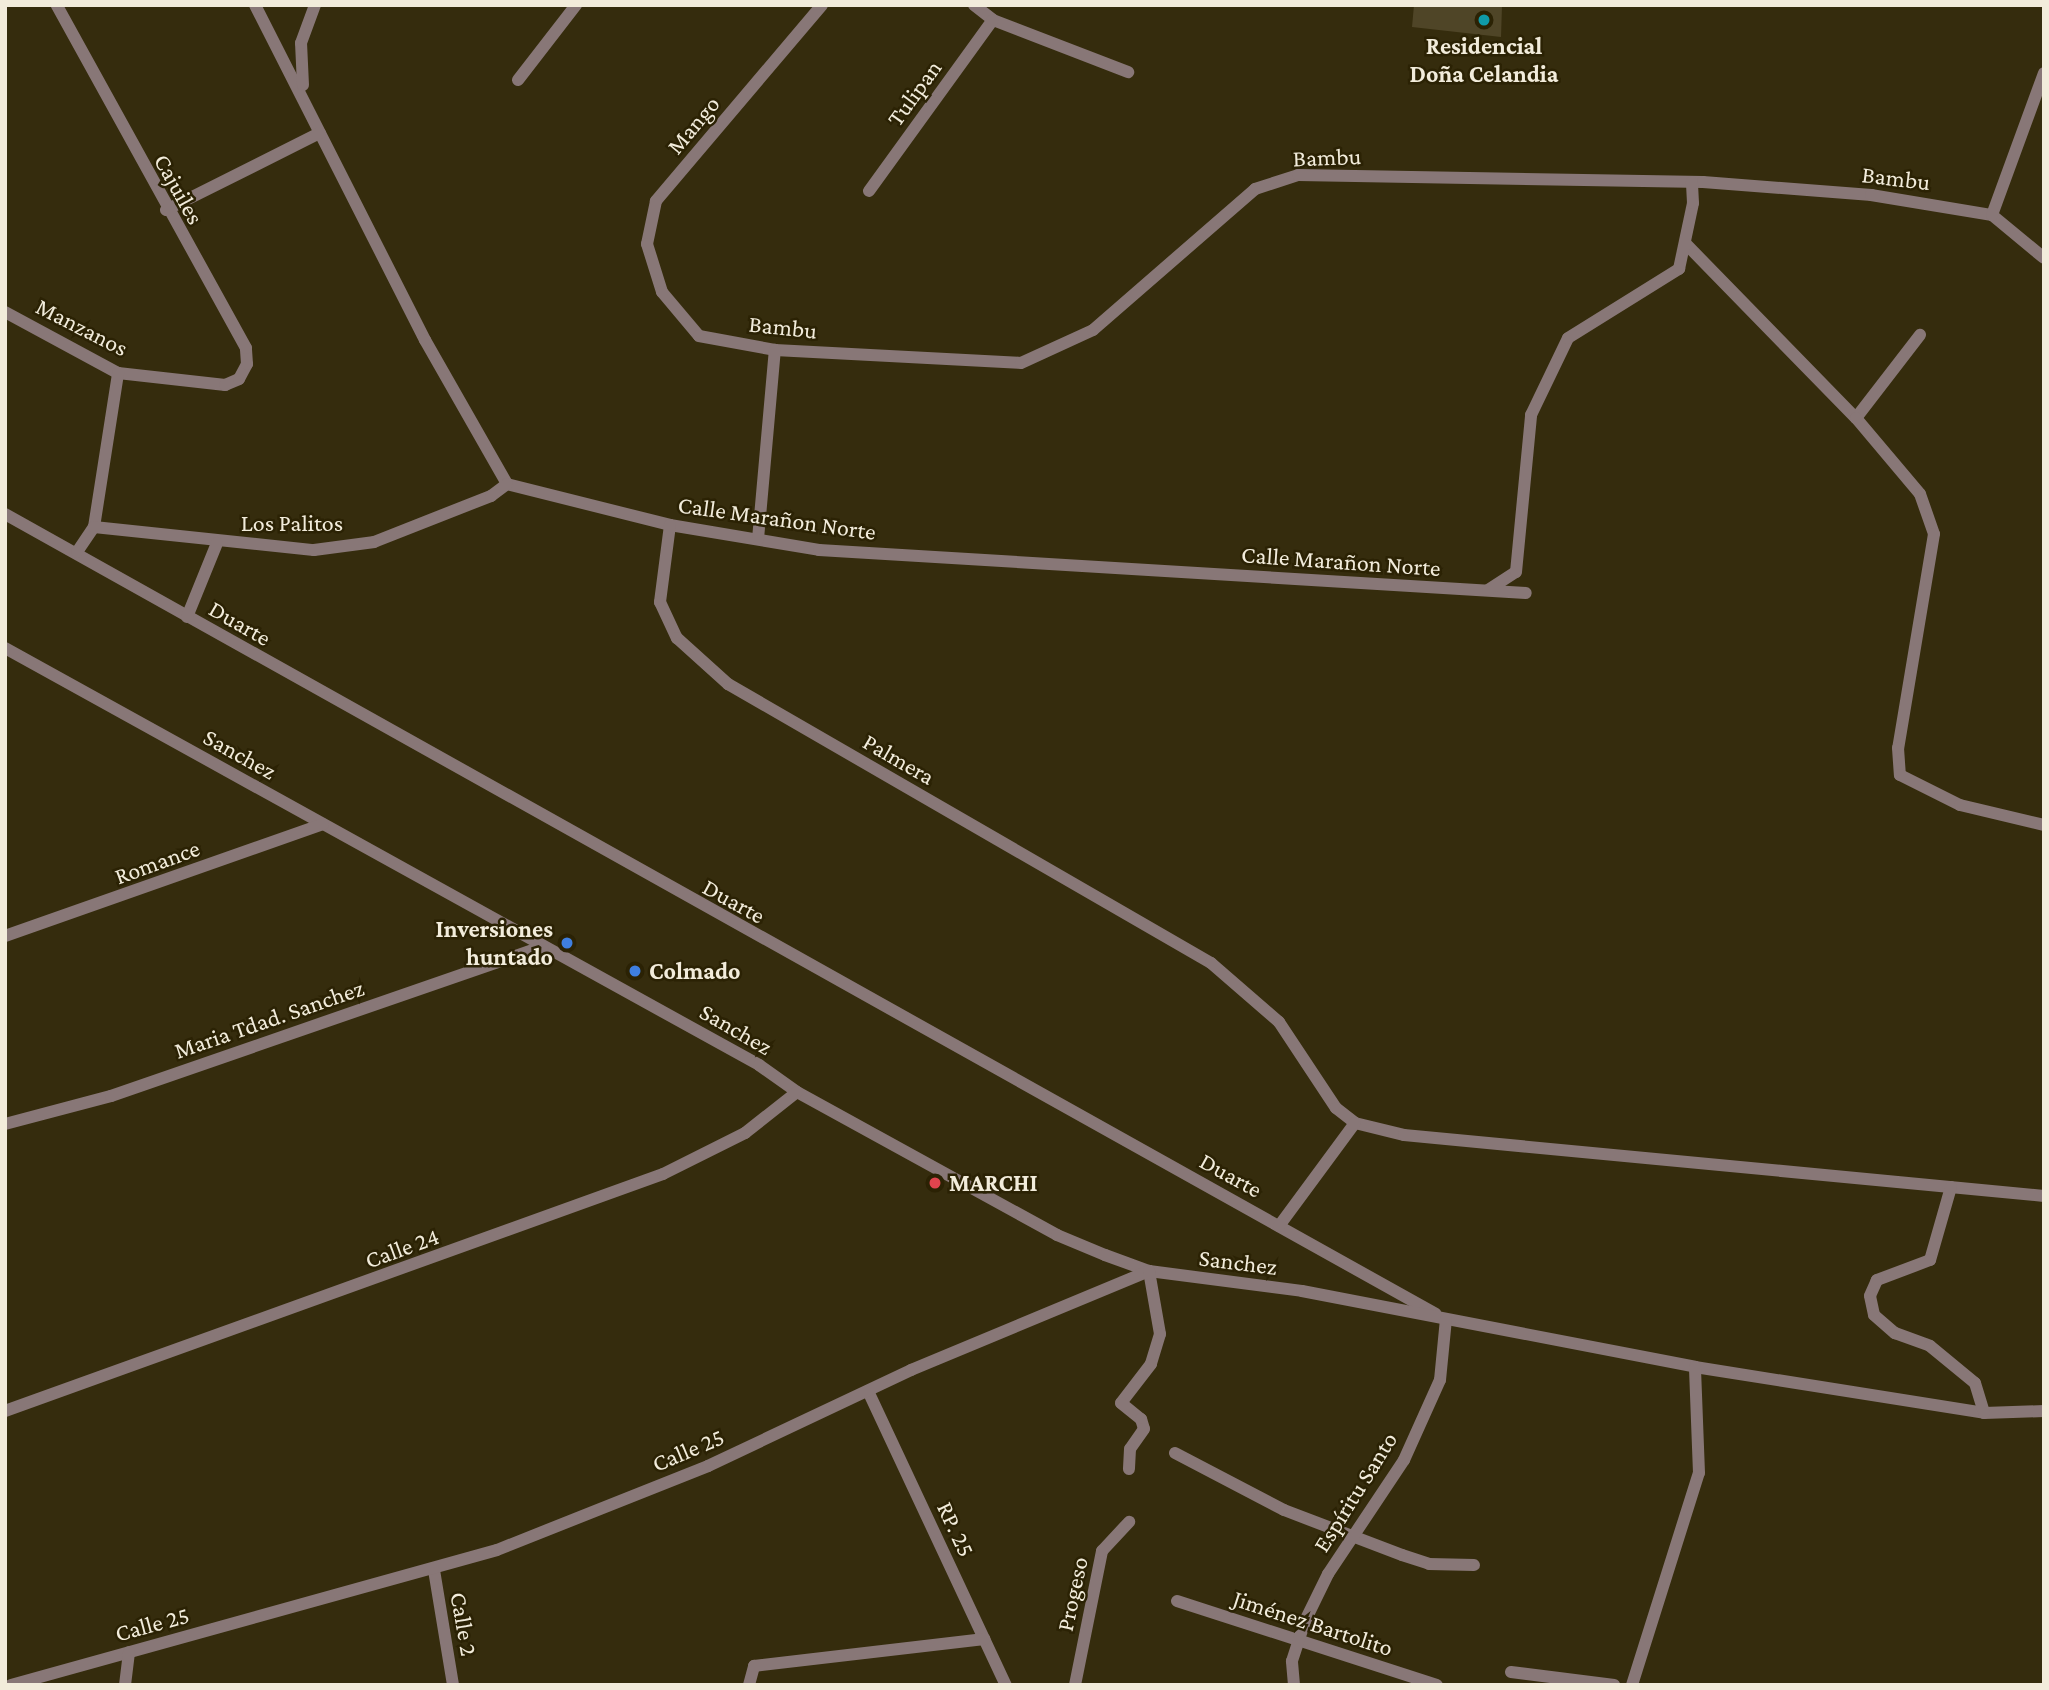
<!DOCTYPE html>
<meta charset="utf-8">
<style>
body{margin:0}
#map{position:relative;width:2049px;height:1690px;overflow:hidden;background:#352c0d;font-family:"Crimson Pro",serif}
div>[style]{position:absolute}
.building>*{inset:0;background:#4f4527}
.street>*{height:12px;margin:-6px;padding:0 6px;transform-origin:6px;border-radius:6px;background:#877}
.dots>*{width:19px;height:19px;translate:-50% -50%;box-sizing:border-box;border:4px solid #2b2204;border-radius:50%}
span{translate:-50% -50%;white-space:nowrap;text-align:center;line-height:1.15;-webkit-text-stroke:5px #2b2204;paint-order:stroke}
.poi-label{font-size:24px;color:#f2ecdb;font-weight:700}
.right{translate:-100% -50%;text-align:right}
.left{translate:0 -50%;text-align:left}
.street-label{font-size:24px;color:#f2ecdb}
.frame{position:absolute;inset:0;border:7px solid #f2ecdb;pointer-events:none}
</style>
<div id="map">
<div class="building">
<div style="clip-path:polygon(1414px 5px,1502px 5px,1501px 37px,1412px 27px)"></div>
</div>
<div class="street">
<div style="left:255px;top:5px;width:376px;rotate:63.1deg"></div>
<div style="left:425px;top:340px;width:166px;rotate:60.3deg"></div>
<div style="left:507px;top:484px;width:168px;rotate:14.1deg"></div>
<div style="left:670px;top:525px;width:151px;rotate:9.5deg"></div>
<div style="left:819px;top:550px;width:708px;rotate:3.48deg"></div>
<div style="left:822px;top:5px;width:257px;rotate:130.3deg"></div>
<div style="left:656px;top:201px;width:44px;rotate:101.8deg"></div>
<div style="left:647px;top:244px;width:50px;rotate:72.6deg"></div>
<div style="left:662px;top:292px;width:57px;rotate:49.9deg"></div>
<div style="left:699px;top:336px;width:77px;rotate:10.4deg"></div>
<div style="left:775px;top:350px;width:246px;rotate:3deg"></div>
<div style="left:1021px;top:363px;width:79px;rotate:-24.6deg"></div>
<div style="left:1093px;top:330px;width:215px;rotate:-41deg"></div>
<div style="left:1255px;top:189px;width:45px;rotate:-18deg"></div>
<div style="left:1298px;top:175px;width:405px;rotate:1deg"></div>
<div style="left:1703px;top:182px;width:169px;rotate:4.4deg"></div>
<div style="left:1871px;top:195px;width:123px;rotate:9.4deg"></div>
<div style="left:1992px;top:215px;width:67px;rotate:39.6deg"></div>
<div style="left:974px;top:5px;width:24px;rotate:38deg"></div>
<div style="left:993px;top:20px;width:145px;rotate:21.1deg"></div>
<div style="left:518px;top:80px;width:95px;rotate:-52.3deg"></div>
<div style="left:303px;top:85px;width:42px;rotate:-92.7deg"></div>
<div style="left:301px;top:43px;width:40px;rotate:-69.8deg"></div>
<div style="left:869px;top:191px;width:211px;rotate:-54.1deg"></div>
<div style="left:166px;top:210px;width:172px;rotate:-26.6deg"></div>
<div style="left:1992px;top:215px;width:151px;rotate:-69.9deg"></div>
<div style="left:1685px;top:243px;width:245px;rotate:45.7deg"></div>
<div style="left:1856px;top:418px;width:105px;rotate:-52.4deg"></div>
<div style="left:5px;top:312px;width:128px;rotate:28.4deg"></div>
<div style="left:118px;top:373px;width:108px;rotate:6.4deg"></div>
<div style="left:225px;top:385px;width:15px;rotate:-23deg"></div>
<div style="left:239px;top:379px;width:17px;rotate:-62deg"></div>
<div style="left:247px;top:364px;width:16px;rotate:-94deg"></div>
<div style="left:246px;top:348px;width:392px;rotate:-118.9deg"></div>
<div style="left:1856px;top:418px;width:99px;rotate:49.9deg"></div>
<div style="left:1920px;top:494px;width:42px;rotate:70.7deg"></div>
<div style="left:1934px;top:534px;width:217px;rotate:99.5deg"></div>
<div style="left:1898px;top:748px;width:27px;rotate:86deg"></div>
<div style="left:1900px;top:775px;width:67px;rotate:26.6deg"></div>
<div style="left:1960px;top:805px;width:86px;rotate:13.4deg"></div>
<div style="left:5px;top:514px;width:1639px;rotate:29.21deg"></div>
<div style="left:670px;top:525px;width:78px;rotate:97.4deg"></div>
<div style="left:660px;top:602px;width:40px;rotate:65deg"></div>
<div style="left:677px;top:638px;width:69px;rotate:42deg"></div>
<div style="left:728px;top:684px;width:558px;rotate:30.01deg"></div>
<div style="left:1211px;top:963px;width:90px;rotate:40.9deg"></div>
<div style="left:1279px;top:1022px;width:103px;rotate:56.5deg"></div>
<div style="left:1336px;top:1108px;width:24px;rotate:38deg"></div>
<div style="left:1355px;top:1123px;width:50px;rotate:13.8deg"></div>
<div style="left:1404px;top:1135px;width:643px;rotate:5.44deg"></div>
<div style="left:94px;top:527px;width:156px;rotate:-81.1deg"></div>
<div style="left:758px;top:539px;width:190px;rotate:-84.9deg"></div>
<div style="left:77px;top:552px;width:30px;rotate:-56deg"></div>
<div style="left:94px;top:527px;width:221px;rotate:6deg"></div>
<div style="left:314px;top:550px;width:61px;rotate:-7.6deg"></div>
<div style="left:374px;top:542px;width:126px;rotate:-21.5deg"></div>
<div style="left:491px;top:496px;width:20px;rotate:-37deg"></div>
<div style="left:1488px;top:590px;width:33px;rotate:-33deg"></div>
<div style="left:1516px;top:572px;width:158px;rotate:-84.5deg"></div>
<div style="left:1531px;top:415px;width:85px;rotate:-64.3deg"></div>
<div style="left:1568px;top:338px;width:131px;rotate:-31.9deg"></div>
<div style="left:1679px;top:269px;width:67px;rotate:-78deg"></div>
<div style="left:1693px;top:203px;width:21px;rotate:-93deg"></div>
<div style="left:187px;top:617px;width:80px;rotate:-67.9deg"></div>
<div style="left:5px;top:648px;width:862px;rotate:28.94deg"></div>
<div style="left:759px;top:1065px;width:47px;rotate:35.4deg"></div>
<div style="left:797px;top:1092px;width:297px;rotate:28.8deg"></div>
<div style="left:1057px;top:1235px;width:52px;rotate:22.6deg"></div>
<div style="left:1105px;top:1255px;width:47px;rotate:20deg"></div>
<div style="left:1149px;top:1271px;width:154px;rotate:7.4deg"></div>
<div style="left:1302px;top:1291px;width:400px;rotate:10.9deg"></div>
<div style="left:1695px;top:1367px;width:293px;rotate:9deg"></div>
<div style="left:1984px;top:1413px;width:60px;rotate:-1.9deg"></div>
<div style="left:5px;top:936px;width:337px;rotate:-19.4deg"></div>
<div style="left:5px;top:1124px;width:110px;rotate:-14.8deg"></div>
<div style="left:111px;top:1096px;width:457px;rotate:-19.1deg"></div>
<div style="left:1951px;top:1187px;width:76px;rotate:106deg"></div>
<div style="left:1930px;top:1260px;width:57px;rotate:159.3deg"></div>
<div style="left:1877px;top:1280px;width:17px;rotate:114deg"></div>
<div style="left:1870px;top:1296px;width:19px;rotate:78deg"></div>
<div style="left:1874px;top:1315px;width:28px;rotate:41deg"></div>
<div style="left:1895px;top:1333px;width:37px;rotate:20deg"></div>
<div style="left:1930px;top:1346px;width:58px;rotate:39.4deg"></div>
<div style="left:1975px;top:1383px;width:31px;rotate:73deg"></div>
<div style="left:1279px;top:1226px;width:128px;rotate:-53.6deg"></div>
<div style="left:868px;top:1391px;width:325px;rotate:64.9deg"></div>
<div style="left:5px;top:1411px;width:699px;rotate:-19.81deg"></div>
<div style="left:663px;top:1174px;width:92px;rotate:-26.6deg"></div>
<div style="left:745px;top:1133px;width:66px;rotate:-38.3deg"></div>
<div style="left:1175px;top:1453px;width:123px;rotate:27.6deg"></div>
<div style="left:1284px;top:1510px;width:126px;rotate:20.9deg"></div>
<div style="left:1402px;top:1555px;width:28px;rotate:18deg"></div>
<div style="left:1429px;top:1564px;width:45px;rotate:1.3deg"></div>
<div style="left:434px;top:1570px;width:117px;rotate:80.6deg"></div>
<div style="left:1177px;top:1601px;width:273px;rotate:17.9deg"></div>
<div style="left:1511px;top:1672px;width:104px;rotate:7.2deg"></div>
<div style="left:11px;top:1685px;width:504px;rotate:-15.52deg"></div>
<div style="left:497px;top:1550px;width:227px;rotate:-21.7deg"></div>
<div style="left:708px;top:1466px;width:225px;rotate:-25.3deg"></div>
<div style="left:911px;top:1370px;width:258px;rotate:-22.6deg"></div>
<div style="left:1149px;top:1271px;width:64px;rotate:80.1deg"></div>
<div style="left:1160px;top:1334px;width:31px;rotate:107deg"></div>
<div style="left:1151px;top:1364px;width:49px;rotate:127.6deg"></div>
<div style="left:1121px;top:1403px;width:26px;rotate:39deg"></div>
<div style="left:1141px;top:1419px;width:10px;rotate:73deg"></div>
<div style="left:1144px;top:1429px;width:24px;rotate:125deg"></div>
<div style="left:1130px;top:1449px;width:20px;rotate:93deg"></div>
<div style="left:125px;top:1685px;width:33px;rotate:-83deg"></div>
<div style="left:749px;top:1685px;width:20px;rotate:-75deg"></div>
<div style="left:754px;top:1666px;width:232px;rotate:-6.7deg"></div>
<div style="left:1075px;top:1685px;width:137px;rotate:-78.6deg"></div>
<div style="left:1102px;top:1551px;width:40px;rotate:-47deg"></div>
<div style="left:1294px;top:1685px;width:24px;rotate:-95deg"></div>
<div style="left:1292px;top:1661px;width:40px;rotate:-72deg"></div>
<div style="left:1304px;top:1623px;width:55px;rotate:-63.9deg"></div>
<div style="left:1328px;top:1574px;width:137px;rotate:-56.3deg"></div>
<div style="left:1404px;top:1460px;width:88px;rotate:-65.8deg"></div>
<div style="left:1440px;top:1380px;width:61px;rotate:-84.4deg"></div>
<div style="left:1632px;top:1685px;width:222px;rotate:-72.5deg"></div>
<div style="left:1699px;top:1473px;width:106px;rotate:-92.2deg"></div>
</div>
<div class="dots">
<div style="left:1484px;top:20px;background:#0f9aa8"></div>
<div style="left:567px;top:943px;background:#3f7fe0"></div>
<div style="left:635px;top:971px;background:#3f7fe0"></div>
<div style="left:935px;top:1183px;background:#e0444e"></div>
</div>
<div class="poi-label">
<span style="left:1484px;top:60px">Residencial<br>Doña Celandia</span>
<span class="right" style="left:553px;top:943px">Inversiones<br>huntado</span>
<span class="left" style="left:649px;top:971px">Colmado</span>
<span class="left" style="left:949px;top:1183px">MARCHI</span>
</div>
<div class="street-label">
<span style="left:914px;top:93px;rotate:-54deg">Tulipan</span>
<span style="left:693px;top:125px;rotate:-50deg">Mango</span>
<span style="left:1327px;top:157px;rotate:-2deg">Bambu</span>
<span style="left:1896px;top:178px;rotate:7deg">Bambu</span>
<span style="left:179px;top:189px;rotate:61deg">Cajuiles</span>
<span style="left:82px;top:327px;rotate:27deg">Manzanos</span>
<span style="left:783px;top:327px;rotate:6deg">Bambu</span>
<span style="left:777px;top:518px;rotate:8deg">Calle Marañon Norte</span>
<span style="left:292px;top:523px">Los Palitos</span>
<span style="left:1341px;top:561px;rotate:4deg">Calle Marañon Norte</span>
<span style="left:240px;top:623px;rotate:30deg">Duarte</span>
<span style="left:240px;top:754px;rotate:29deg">Sanchez</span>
<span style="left:899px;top:759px;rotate:30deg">Palmera</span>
<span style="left:157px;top:862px;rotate:-20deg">Romance</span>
<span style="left:734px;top:901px;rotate:29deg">Duarte</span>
<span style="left:269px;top:1019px;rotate:-19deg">Maria Tdad. Sanchez</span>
<span style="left:736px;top:1029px;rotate:30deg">Sanchez</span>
<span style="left:1231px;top:1175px;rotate:29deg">Duarte</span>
<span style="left:402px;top:1248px;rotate:-20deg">Calle 24</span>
<span style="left:1238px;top:1262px;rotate:7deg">Sanchez</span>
<span style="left:688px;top:1450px;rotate:-23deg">Calle 25</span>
<span style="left:1355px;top:1492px;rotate:-58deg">Espíritu Santo</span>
<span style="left:956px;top:1529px;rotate:65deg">RP. 25</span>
<span style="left:1072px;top:1594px;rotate:-78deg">Progeso</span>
<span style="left:1313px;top:1623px;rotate:18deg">Jiménez Bartolito</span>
<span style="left:152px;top:1624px;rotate:-15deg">Calle 25</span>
<span style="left:464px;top:1624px;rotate:80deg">Calle 2</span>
</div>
<div class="frame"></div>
</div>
